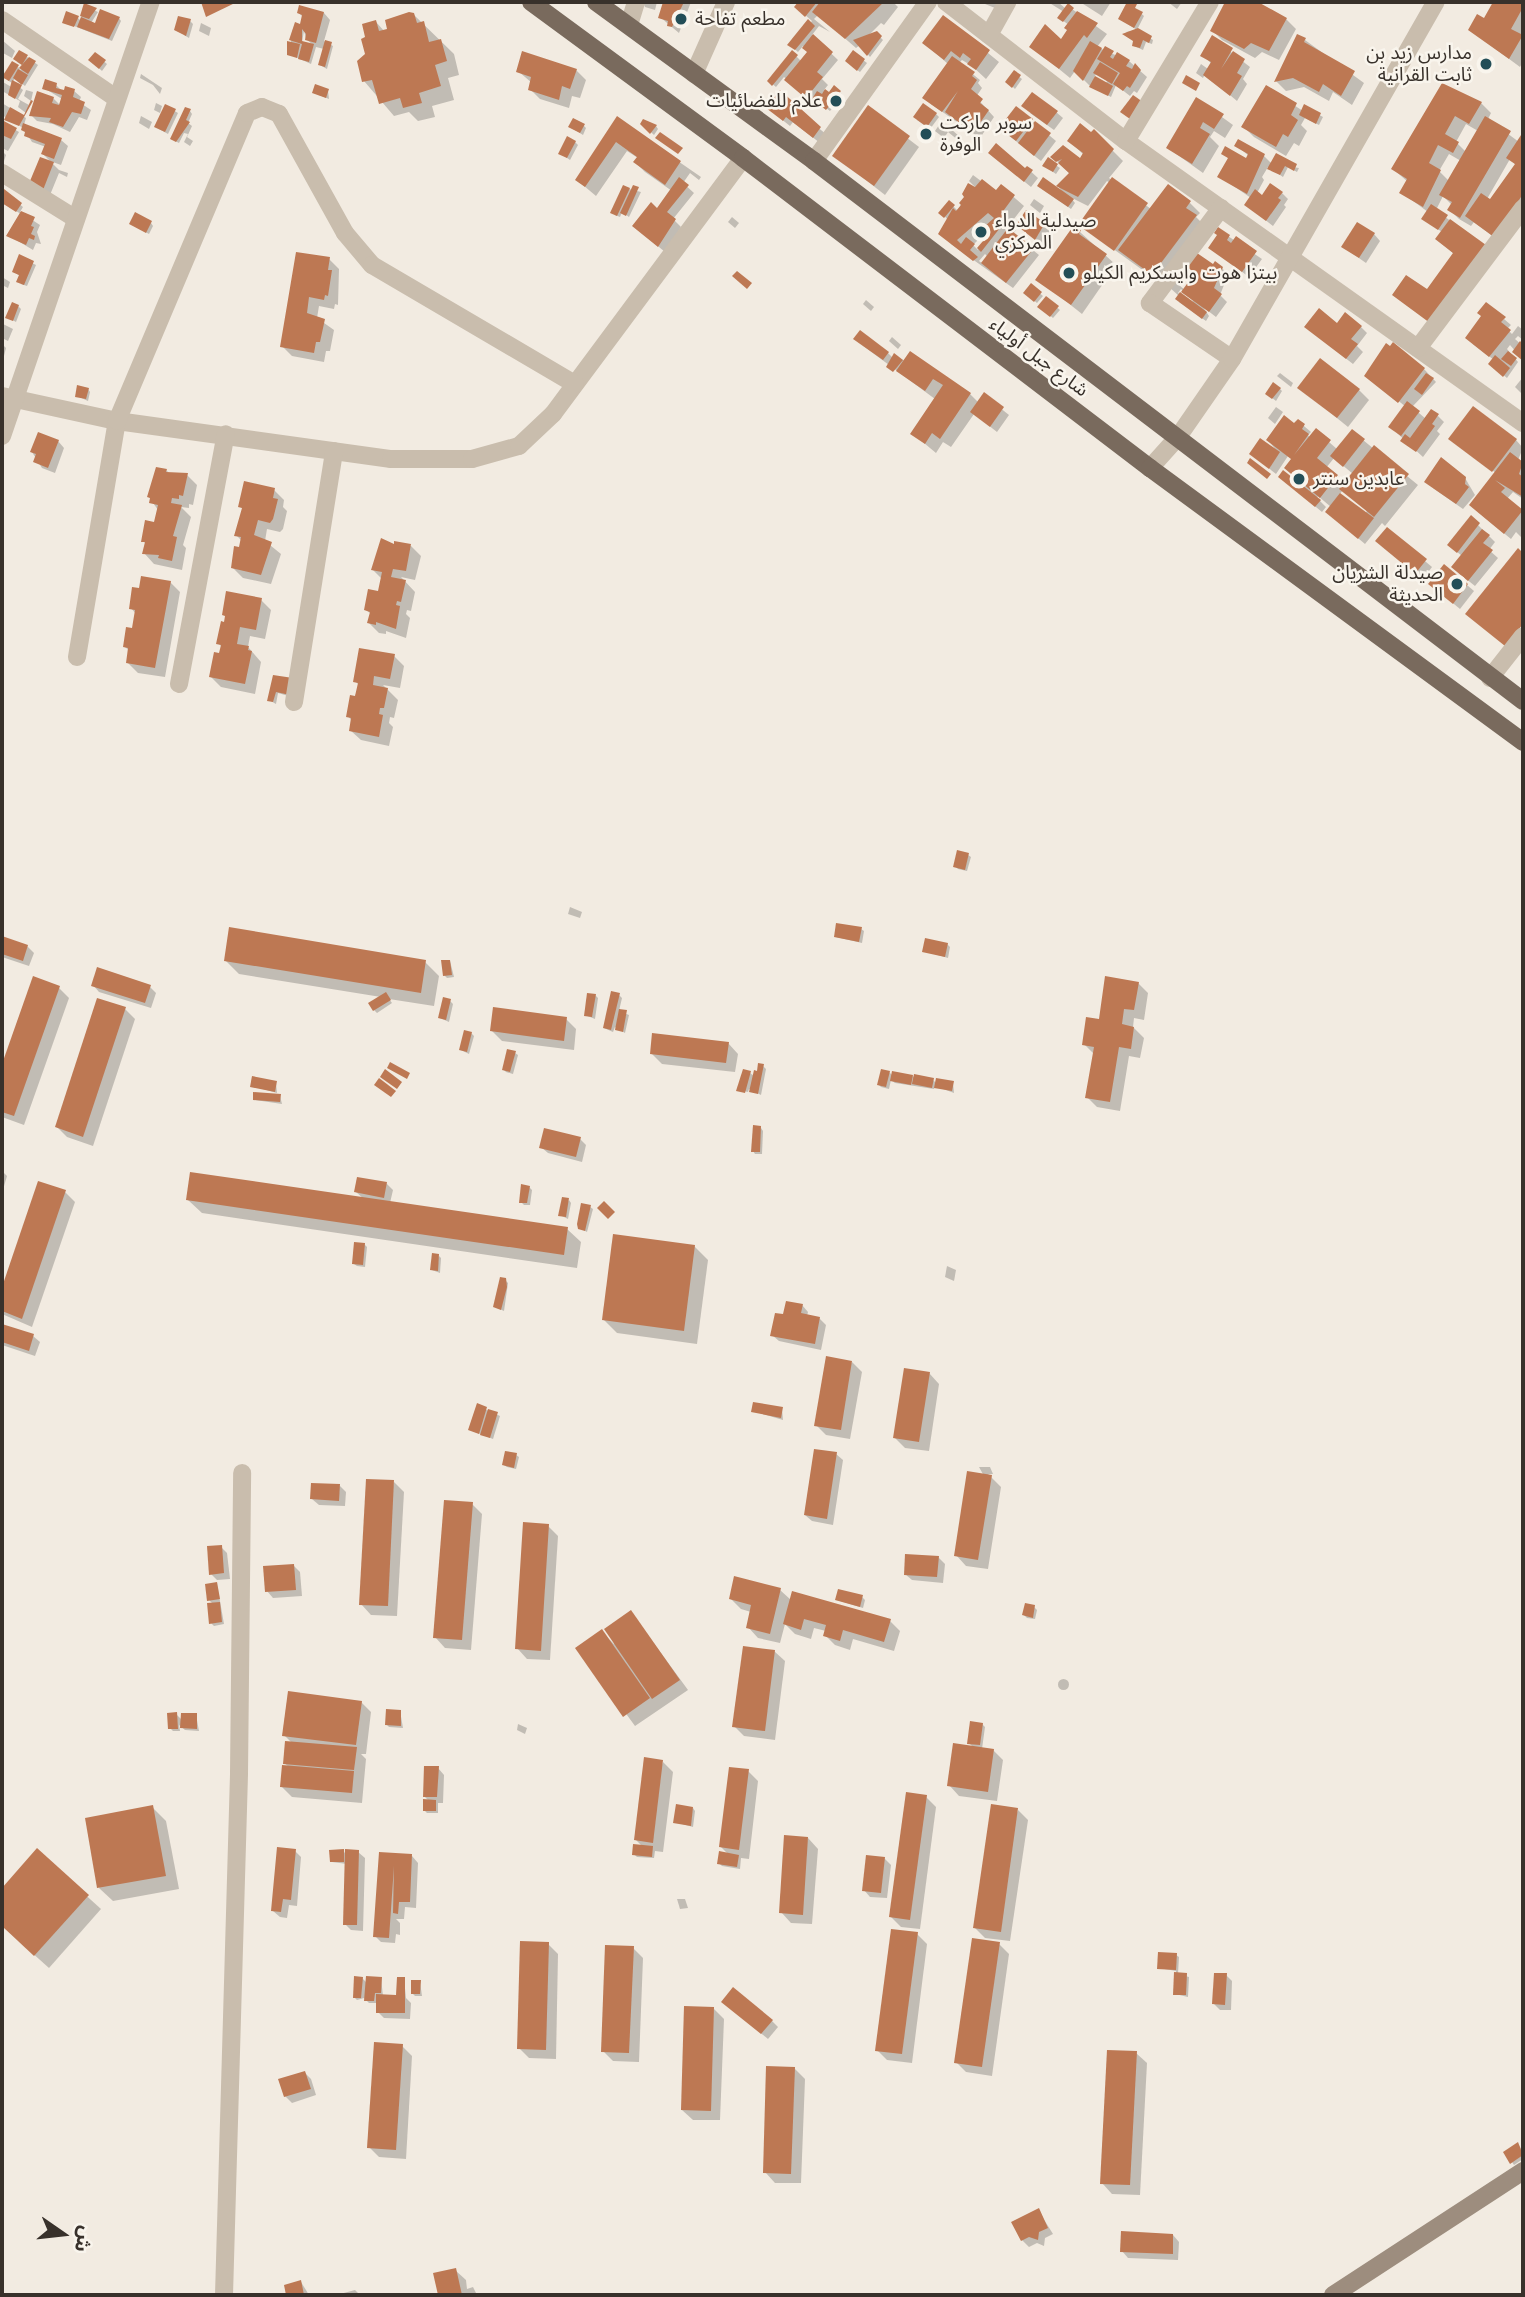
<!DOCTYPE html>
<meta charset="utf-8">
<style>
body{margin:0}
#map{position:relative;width:1525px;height:2297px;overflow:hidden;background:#f2ebe1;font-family:Inter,"Noto Sans Arabic",sans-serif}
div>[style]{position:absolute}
.shadow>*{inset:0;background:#0003}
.round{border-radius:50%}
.building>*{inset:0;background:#bd7853}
.street>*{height:18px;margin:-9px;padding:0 9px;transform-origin:9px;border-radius:9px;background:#c9bdad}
.secondary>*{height:18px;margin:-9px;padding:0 9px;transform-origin:9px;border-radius:9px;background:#9d8d7e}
.primary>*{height:18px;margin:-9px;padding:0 9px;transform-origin:9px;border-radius:9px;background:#796a5d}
.dots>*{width:19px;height:19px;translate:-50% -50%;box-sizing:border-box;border:4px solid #f9f5ed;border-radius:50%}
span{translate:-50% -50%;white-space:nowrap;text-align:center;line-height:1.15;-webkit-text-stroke:5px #f9f5ed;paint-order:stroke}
.poi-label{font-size:19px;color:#38312b}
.left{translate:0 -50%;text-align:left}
.right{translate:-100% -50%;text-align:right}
.street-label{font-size:19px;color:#38312b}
.frame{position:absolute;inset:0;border:4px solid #38312b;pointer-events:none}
.north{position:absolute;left:28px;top:2199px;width:70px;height:70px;-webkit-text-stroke:5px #f9f5ed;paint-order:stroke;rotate:104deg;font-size:19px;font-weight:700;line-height:28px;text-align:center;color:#38312b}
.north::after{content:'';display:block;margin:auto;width:24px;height:32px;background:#38312b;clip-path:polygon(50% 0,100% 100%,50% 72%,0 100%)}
</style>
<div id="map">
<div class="shadow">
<div style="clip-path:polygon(643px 2px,657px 2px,655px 10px,645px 7px)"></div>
<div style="clip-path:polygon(664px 2px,691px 2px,679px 33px,660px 17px)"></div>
<div style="clip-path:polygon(800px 2px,893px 2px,898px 7px,884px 25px,881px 23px,868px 36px,876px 33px,883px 40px,870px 57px,860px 45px,856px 48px,818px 15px,814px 19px,830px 32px,819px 26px,812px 35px,838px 60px,822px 79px,828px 85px,824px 90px,829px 94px,834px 87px,843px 95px,830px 111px,813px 98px,811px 101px,784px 77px,776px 87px,769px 81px,792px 52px,801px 61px,809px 52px,803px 46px,798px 52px,790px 45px,812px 21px,796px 7px)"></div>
<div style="clip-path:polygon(980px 2px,1004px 2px,1000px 10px)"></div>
<div style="clip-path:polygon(evenodd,1048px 2px,1058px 2px,1066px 9px,1072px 9px,1107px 34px,1097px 47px,1129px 61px,1147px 77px,1137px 93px,1134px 91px,1130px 96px,1116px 85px,1111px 97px,1090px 86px,1075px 71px,1070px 78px,1031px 46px,1061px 42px,1069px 30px,1069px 25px,1062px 20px,1064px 12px,1048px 2px,1096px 74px,1107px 81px,1106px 83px,1094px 78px,1096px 74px)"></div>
<div style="clip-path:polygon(1080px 2px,1111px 2px,1102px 16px)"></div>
<div style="clip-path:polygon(1126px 2px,1128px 2px,1144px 16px,1137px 30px,1153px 40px,1152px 44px,1146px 42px,1143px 50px,1134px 46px,1135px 41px,1126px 32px,1137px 30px,1120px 19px,1129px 3px)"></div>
<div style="clip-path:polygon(1168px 2px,1182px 2px,1177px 9px)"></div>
<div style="clip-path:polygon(1227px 2px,1254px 2px,1286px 19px,1296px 29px,1279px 60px,1262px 52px,1255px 58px,1222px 40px,1212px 30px)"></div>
<div style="clip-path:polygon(1495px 2px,1523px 2px,1523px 61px,1520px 67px,1470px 30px,1484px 20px)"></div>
<div style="clip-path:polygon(85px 6px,98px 12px,91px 23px,96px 25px,119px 18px,121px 21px,112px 41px,64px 22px,78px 18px,80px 20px)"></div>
<div style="clip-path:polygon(evenodd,299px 13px,324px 13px,330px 20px,324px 41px,333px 46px,327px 69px,320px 65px,324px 49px,316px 47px,311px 64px,289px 54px,293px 29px,301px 26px,303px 17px,299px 13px,304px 30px,306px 39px,313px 45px,302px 43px,304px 30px)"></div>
<div style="clip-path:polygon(414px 15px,454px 54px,459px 75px,448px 78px,454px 100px,432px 106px,435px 117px,418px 121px,409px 112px,394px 116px,364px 81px,376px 22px,385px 32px)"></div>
<div style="clip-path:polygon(944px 17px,999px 62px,986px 79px,972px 66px,962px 60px,959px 63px,980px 80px,978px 83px,982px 88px,976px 97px,994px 117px,980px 138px,931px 104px,948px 64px,924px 43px)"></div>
<div style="clip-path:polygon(190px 21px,193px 24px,189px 38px,184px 35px)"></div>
<div style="clip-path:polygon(201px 23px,211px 28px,209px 36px,199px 31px)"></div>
<div style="clip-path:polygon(1213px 38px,1250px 67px,1243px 79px,1247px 84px,1237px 101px,1205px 74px,1203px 78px,1196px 73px,1201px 64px,1208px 69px,1212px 64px,1202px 55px)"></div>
<div style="clip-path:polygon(2px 40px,15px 51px,12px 58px,3px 53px,2px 56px)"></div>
<div style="clip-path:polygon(1305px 40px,1364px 83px,1352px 105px,1333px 92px,1329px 101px,1304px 87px,1286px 91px,1276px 81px)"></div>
<div style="clip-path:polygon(854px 53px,867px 63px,860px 72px,850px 64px)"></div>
<div style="clip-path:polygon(95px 54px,107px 64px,102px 71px,90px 60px)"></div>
<div style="clip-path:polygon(evenodd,27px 57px,38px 65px,25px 86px,15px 78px,13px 82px,23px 90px,18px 99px,29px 105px,26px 113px,18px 107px,20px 101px,2px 91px,2px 71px,6px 74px,18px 67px,21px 70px,24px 66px,17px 62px,27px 57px,5px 77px,7px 80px,19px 87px,13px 88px,3px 82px,5px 77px)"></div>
<div style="clip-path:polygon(576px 70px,586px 80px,580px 98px,572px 96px,569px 108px,540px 99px,530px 89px,532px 83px,518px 71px)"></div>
<div style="clip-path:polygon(1014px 73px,1022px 79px,1015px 89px,1008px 82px)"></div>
<div style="clip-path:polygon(141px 74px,162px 88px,160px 94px,153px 85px,140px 78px)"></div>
<div style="clip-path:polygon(56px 85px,64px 93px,74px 91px,81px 97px,79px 102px,91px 110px,87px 120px,79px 117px,70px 132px,53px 124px,37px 121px,31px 115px,53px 98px,60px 105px,62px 99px,44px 88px)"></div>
<div style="clip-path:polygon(evenodd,1443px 85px,1481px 103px,1491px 113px,1488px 119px,1519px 142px,1523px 138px,1523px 218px,1504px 245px,1474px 222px,1471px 226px,1459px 219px,1449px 209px,1452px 205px,1443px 196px,1436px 210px,1485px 247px,1441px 331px,1394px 294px,1427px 292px,1454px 254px,1437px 239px,1442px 232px,1426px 221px,1428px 212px,1401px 192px,1408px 182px,1393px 169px,1443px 85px,1466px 124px,1478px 131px,1466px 152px,1456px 142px,1466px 124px,1443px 85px,1449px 154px,1461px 161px,1449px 181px,1439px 171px,1449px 154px,1443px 85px,1510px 159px,1516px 165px,1490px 202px,1487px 199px,1510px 159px)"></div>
<div style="clip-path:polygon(1266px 87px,1303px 111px,1305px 107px,1323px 117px,1319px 125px,1305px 118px,1301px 125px,1307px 131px,1299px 146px,1294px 143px,1286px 156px,1254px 137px,1244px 127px)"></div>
<div style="clip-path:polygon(26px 90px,33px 92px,31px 101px,24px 96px)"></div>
<div style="clip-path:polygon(328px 91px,329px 99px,314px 93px)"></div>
<div style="clip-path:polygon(1197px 99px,1233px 125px,1225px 138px,1214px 131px,1210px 137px,1219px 146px,1203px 173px,1168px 148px)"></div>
<div style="clip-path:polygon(2px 103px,26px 118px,24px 125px,61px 140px,68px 146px,61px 165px,50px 161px,59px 170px,68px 173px,67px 177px,59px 173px,50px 195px,32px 181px,53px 164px,43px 154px,46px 147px,32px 142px,23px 128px,2px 115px)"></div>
<div style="clip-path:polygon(156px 103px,162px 106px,160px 113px,154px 110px)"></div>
<div style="clip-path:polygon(166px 106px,178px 113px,168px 134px,159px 129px)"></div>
<div style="clip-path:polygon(868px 108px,919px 147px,885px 195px,834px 155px)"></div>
<div style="clip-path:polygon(797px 110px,827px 135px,820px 143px,793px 122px,790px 126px,775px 114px)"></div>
<div style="clip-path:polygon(190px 111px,192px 114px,188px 123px,192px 126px,187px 137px,193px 141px,190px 146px,184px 142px,188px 134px,184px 133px,179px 143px,175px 141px)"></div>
<div style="clip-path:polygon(1056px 112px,1063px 118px,1054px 130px,1030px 113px)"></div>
<div style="clip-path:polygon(936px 114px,939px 117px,930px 129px,917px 120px)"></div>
<div style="clip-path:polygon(141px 116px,152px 122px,149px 129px,139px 123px)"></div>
<div style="clip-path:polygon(617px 119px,701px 177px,699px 180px,690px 173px,683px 183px,694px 193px,673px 219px,681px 227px,665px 252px,641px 232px,672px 191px,645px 172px,635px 162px,638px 158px,627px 151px,596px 196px,577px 180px)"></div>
<div style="clip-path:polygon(1031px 120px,1056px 141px,1041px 161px,1007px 134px)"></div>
<div style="clip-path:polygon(2px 122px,19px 132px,8px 151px,2px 148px)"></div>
<div style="clip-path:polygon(642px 124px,656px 126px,658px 129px,654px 135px)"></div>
<div style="clip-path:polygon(583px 125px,586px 128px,583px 135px,570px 127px)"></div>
<div style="clip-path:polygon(939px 125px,948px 132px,951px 129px,960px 137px,958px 140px,948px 132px,944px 138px,935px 131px)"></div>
<div style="clip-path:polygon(1094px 132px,1123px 161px,1109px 178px,1151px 209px,1190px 203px,1200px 213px,1196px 217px,1206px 227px,1162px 284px,1080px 225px,1110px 183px,1107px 181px,1088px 206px,1070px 197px,1075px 203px,1071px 209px,1042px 189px,1063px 193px,1058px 186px,1070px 174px,1053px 157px,1080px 160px,1084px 155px,1069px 141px)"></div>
<div style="clip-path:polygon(575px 142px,578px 145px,570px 160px,560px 153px)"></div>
<div style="clip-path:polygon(1237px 146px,1264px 156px,1272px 164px,1299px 168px,1297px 172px,1288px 167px,1283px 177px,1268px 167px,1262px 177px,1264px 180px,1257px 193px,1262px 197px,1282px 193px,1288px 199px,1284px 205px,1286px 207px,1273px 226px,1246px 205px,1251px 198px,1219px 176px,1229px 159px,1223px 153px,1247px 160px,1249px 156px)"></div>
<div style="clip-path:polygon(2px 151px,6px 155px,4px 161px,2px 160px)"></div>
<div style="clip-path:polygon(997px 159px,1025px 171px,1027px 168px,1038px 178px,1031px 187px)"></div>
<div style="clip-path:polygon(1048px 160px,1060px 168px,1056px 174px,1047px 168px)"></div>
<div style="clip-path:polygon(evenodd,973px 175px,997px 193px,1002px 187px,1024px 206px,1010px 224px,1016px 230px,1013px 234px,1039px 255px,1013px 288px,951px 244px,948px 220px,941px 212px,949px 202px,958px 211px,969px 186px,977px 189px,969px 181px,973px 175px,980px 238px,984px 242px,978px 250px,973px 245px,980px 238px,973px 175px,985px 254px,988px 257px,983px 264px,979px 261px,985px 254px)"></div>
<div style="clip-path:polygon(629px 189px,641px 192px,629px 217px,622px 212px,620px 217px,615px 215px)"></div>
<div style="clip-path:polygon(4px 192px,23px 207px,20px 212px,40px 225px,37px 232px,41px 244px,36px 243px,33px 250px,8px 235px,21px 214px,2px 203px)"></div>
<div style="clip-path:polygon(1034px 199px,1044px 206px,1040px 213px,1030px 205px)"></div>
<div style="clip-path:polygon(732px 217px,739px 223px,735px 228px,728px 222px)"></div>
<div style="clip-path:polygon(151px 223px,153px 226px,149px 234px,134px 226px)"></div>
<div style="clip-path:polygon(1018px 225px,1043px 225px,1050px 231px,1042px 244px)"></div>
<div style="clip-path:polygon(1219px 230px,1262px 259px,1249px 277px,1210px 248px,1219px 236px)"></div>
<div style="clip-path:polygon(1080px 232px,1116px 265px,1082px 314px,1038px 279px)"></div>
<div style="clip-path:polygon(1374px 234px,1380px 241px,1366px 263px,1343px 247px)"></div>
<div style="clip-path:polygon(20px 257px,36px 265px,27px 286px,21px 284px,20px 276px,14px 272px)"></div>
<div style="clip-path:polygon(329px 259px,339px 269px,338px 305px,335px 304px,334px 309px,319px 306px,317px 318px,334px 330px,330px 351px,326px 351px,324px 362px,292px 356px,282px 346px)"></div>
<div style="clip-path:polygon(evenodd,1213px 267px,1222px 268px,1228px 275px,1220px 295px,1227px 302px,1216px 317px,1203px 307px,1209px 316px,1206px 321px,1179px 302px,1179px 296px,1169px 287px,1174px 281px,1185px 290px,1213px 267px,1181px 289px,1193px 301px,1192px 303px,1178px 293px,1181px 289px)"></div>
<div style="clip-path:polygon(2px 277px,10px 282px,8px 288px,2px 285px)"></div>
<div style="clip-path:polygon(1031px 286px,1043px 296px,1037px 303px,1025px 293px)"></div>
<div style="clip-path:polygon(1046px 298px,1060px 310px,1053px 318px,1039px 306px)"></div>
<div style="clip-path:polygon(866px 300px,874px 307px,871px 311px,863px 304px)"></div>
<div style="clip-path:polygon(18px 306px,21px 309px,16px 322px,7px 317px)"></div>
<div style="clip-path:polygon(1504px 319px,1511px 325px,1507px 329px,1512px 334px,1518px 326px,1523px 330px,1523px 340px,1518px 336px,1515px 339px,1523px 346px,1523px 360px,1510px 345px,1507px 349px,1518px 362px,1507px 378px,1490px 364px,1494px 360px,1473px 344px)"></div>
<div style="clip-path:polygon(3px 324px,13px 329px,8px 341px,2px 338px)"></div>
<div style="clip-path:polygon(1338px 325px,1361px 327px,1367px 333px,1357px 346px,1363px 352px,1353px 364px,1313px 333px)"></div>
<div style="clip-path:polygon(892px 337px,901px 345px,898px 349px,889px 341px)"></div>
<div style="clip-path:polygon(2px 344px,6px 348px,4px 356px,2px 355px)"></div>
<div style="clip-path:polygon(862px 345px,888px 353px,893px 358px,895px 356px,970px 394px,979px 403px,984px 395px,1009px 415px,997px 432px,974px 414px,951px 447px,943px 442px,936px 453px,912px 433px,935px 399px)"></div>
<div style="clip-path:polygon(1424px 369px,1436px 382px,1412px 407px,1426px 419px,1438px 416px,1444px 422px,1437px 431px,1440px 434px,1423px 457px,1397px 433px,1406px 407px,1375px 382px)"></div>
<div style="clip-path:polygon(1280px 373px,1293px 383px,1291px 387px,1277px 376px)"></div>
<div style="clip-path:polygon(1523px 377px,1523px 395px,1515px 387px)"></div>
<div style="clip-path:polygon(1300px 388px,1359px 390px,1369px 400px,1348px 427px)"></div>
<div style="clip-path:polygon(88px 389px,90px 392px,88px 401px,77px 396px)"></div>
<div style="clip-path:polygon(1280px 389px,1282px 391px,1276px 401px,1267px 394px)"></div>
<div style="clip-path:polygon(1276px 407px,1283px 412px,1275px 424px,1268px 418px)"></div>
<div style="clip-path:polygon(evenodd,1298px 421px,1311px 432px,1308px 435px,1310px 438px,1329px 442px,1338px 450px,1352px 431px,1418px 485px,1385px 526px,1382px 523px,1365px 544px,1334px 518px,1331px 507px,1318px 496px,1317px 498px,1326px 507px,1322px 512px,1287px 483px,1299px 481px,1286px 468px,1293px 460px,1288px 456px,1276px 474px,1251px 454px,1276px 450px,1268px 440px,1298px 421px,1334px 458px,1353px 474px,1345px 485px,1326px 468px,1334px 458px,1298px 421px,1343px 490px,1367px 511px,1365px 513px,1339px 495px,1343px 490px)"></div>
<div style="clip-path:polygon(1450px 439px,1516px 440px,1523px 448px,1518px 460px,1523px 464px,1523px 499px,1513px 492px,1507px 499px,1523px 512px,1523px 539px,1516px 532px,1511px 539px,1478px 512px,1494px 476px,1500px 476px)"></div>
<div style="clip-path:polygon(58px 441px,64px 448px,55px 473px,42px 468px,32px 452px)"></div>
<div style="clip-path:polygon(166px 470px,170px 474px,187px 475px,197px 485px,193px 505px,189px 504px,189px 508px,181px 507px,191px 517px,183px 545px,186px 548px,182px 570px,154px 564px,144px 553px,146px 544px,143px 541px,156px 524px,158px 510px,149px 497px)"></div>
<div style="clip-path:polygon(1465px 478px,1475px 495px,1463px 509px,1433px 488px)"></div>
<div style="clip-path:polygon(274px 490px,284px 500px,283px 507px,287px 511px,283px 529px,280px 532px,267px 529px,265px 541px,281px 554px,271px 584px,243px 578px,233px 568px,242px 541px,236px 535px,244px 510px,240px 506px)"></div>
<div style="clip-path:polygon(1471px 518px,1495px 542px,1489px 550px,1498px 558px,1475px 586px,1460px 574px,1462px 556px,1456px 551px)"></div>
<div style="clip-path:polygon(1387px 529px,1432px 567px,1423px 579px,1384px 548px)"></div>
<div style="clip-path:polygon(395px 546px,411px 546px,421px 556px,415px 580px,401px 577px,415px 592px,411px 611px,407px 610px,406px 614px,410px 618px,406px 638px,386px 631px,386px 634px,379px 633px,369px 623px,371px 614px,366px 610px,379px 593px,382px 579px,373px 570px)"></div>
<div style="clip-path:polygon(170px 582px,180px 592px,165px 677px,138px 673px,128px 663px,130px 651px,125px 647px,133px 630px,136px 614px,131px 608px)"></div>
<div style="clip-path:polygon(1467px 585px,1474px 591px,1460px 609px,1437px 590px)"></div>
<div style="clip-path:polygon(261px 600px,271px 610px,265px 639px,250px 636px,248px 647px,261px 662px,255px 694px,221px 687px,211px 677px,220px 656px,222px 647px,218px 643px,225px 624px)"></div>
<div style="clip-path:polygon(394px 656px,404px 666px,400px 688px,383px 685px,398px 700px,394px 718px,390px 717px,389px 723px,393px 727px,389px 746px,361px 740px,350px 730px,352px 721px,348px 716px,359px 685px,355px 681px)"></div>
<div style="clip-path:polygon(274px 677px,292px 697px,278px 693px,276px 704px,269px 700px)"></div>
<div style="clip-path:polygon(968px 855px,971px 857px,967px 871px,958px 869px,955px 866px)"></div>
<div style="clip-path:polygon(570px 907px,582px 912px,580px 918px,568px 914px)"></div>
<div style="clip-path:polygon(861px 929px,864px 931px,862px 943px,836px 937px)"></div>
<div style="clip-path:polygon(2px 938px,27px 946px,34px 953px,29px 966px,2px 957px)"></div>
<div style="clip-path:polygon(947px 944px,950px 947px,948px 958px,924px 951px)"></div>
<div style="clip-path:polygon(225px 960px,425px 962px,439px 976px,434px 1006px,389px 999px,392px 1003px,377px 1013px,374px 1010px,381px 997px,239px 974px)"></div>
<div style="clip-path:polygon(450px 961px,454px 977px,447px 978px,444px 975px)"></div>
<div style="clip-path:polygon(34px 979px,59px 988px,69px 998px,24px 1125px,2px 1117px,2px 1069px)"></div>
<div style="clip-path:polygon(1138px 983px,1148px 993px,1144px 1020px,1134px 1018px,1133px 1027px,1144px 1038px,1140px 1058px,1129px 1056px,1120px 1111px,1097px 1107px,1087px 1097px,1094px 1054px,1084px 1044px,1100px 1021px)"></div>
<div style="clip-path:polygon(93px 985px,150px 987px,156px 993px,151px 1008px,99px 992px)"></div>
<div style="clip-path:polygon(595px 995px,598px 998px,595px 1019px,585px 1015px)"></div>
<div style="clip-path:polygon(619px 995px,622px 998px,619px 1011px,629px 1015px,625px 1033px,615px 1027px,613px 1032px,604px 1028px)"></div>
<div style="clip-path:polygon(450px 1001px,453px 1004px,449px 1022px,440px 1018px)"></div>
<div style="clip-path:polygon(125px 1009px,135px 1019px,93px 1146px,67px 1137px,57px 1127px)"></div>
<div style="clip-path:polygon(566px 1019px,576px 1029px,574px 1050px,502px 1041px,492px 1031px)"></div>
<div style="clip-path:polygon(471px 1033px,474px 1036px,469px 1054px,461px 1050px)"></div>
<div style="clip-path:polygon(728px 1043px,738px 1054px,735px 1072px,662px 1064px,652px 1054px)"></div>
<div style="clip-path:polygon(515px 1053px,518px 1055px,513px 1074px,506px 1072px,504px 1070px)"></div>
<div style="clip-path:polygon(763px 1066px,766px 1069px,761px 1095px,749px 1089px,748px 1092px,739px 1090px,750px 1073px,754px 1076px)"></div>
<div style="clip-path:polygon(889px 1072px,893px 1076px,893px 1073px,933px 1080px,936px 1083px,953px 1083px,954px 1093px,935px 1086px,934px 1089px,895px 1083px,891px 1080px,889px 1089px,881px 1087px,879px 1085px)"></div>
<div style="clip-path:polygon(276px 1083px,277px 1093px,252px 1086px)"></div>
<div style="clip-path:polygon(280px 1096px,282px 1104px,255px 1100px)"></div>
<div style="clip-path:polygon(761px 1128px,763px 1131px,762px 1154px,755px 1154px,753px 1151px)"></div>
<div style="clip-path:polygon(580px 1139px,586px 1145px,582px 1162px,548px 1153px,541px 1147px)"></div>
<div style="clip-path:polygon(2px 1171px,7px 1176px,2px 1193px)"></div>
<div style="clip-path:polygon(39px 1183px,65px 1192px,75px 1202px,32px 1327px,2px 1314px,2px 1292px)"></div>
<div style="clip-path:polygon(386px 1183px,393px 1190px,390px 1203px,567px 1229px,581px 1242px,577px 1268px,202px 1213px,188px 1200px,364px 1199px,356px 1192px)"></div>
<div style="clip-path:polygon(529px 1187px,532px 1190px,530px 1205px,524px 1205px,521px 1202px)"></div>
<div style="clip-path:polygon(569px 1200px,571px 1203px,568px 1219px,560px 1215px)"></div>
<div style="clip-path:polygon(590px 1207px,593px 1209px,587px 1232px,580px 1228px)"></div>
<div style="clip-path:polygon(364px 1244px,367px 1247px,365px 1267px,357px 1266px,354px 1264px)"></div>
<div style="clip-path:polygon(694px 1246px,708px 1260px,697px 1344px,617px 1333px,604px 1320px)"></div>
<div style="clip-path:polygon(439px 1256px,441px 1258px,440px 1273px,432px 1270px)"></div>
<div style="clip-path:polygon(947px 1266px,956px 1270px,954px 1281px,945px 1277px)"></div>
<div style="clip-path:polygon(505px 1280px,508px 1283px,504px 1311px,495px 1307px)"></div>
<div style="clip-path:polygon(802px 1305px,808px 1312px,807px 1316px,819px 1318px,826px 1325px,821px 1350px,779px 1341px,772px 1335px,784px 1317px)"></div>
<div style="clip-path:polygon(2px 1326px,33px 1336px,40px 1342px,35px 1356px,2px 1345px)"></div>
<div style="clip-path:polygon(852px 1362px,862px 1372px,850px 1439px,826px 1435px,816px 1425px)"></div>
<div style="clip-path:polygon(929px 1373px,939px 1384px,929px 1451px,905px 1448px,895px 1438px)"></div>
<div style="clip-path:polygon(478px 1406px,500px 1416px,493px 1439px,470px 1430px)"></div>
<div style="clip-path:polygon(782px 1409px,783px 1420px,753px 1411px)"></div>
<div style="clip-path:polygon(836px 1454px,843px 1460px,833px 1525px,812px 1521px,805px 1515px)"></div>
<div style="clip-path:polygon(516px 1455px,519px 1457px,516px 1469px,507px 1467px,504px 1465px)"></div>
<div style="clip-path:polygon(979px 1467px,990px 1467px,993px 1474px,988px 1474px,1001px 1487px,988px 1569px,966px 1566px,956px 1555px,984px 1476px)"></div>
<div style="clip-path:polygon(394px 1482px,404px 1492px,397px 1616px,371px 1615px,361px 1604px)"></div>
<div style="clip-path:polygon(340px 1486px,346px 1492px,345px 1506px,319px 1505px,312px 1499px)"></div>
<div style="clip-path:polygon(472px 1504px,482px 1514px,471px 1650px,445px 1648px,435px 1637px)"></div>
<div style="clip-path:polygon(548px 1526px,558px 1536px,550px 1660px,527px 1659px,517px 1648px)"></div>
<div style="clip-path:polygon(221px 1547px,227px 1553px,230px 1579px,217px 1580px,211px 1574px)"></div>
<div style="clip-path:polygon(938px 1557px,945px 1564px,943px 1583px,912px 1580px,905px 1574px)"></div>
<div style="clip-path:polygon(294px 1566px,300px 1572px,302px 1596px,273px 1598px,267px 1591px)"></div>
<div style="clip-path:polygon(217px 1584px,224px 1624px,214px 1626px,211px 1623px,213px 1604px,209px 1600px)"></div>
<div style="clip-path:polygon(780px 1590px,791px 1600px,890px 1621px,900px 1631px,894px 1651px,853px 1639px,850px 1650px,835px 1645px,825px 1635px,826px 1631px,814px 1628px,811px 1639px,795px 1634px,785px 1624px,780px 1643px,758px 1638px,748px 1627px,751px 1612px,741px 1609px,731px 1599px)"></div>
<div style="clip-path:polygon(862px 1597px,865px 1600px,863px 1608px,837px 1600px)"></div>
<div style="clip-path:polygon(1034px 1607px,1037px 1610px,1035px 1619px,1027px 1618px,1024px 1615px)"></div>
<div style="clip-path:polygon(631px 1612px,688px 1690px,635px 1726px,578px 1648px,601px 1631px,614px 1644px)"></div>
<div style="clip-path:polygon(774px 1651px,785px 1661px,775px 1740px,744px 1736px,734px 1726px)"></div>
<div class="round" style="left:1057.5px;top:1678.5px;width:11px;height:11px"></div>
<div style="clip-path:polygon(361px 1702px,371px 1712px,366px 1754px,361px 1754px,366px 1759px,362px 1803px,292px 1797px,282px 1787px,289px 1767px,284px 1763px,292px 1743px,284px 1735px)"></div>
<div style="clip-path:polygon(400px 1711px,403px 1728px,389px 1727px,387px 1725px)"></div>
<div style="clip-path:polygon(176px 1714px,182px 1720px,196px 1715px,199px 1731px,185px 1730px,179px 1725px,180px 1731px,173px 1731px,170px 1728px)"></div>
<div style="clip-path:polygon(518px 1724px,527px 1728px,525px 1734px,517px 1730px)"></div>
<div style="clip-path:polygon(982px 1724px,985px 1727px,982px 1749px,993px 1750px,1003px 1760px,997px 1801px,959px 1796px,949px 1785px,974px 1748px,969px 1743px)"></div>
<div style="clip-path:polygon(663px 1762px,673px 1772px,663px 1852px,655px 1851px,654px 1858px,637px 1857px,634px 1854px,643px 1847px,636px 1840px)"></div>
<div style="clip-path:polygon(438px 1768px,444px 1775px,443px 1803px,438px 1803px,438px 1813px,427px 1813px,424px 1810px,430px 1802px,424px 1796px)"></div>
<div style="clip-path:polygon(748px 1771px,758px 1781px,749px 1859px,741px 1858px,740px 1869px,722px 1866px,719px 1863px,729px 1855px,720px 1846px)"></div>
<div style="clip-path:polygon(926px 1797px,936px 1807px,920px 1929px,901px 1927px,891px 1917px)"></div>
<div style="clip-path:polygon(152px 1807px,166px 1821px,179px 1889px,113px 1901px,99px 1888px)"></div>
<div style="clip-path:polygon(693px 1808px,695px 1811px,693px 1827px,675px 1822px)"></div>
<div style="clip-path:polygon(1018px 1810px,1028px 1820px,1010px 1941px,985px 1938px,975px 1928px)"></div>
<div style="clip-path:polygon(808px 1838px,818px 1849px,812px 1924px,791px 1923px,781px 1912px)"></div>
<div style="clip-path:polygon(37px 1851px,101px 1909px,49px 1968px,2px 1926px,2px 1890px)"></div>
<div style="clip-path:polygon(295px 1851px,301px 1857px,297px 1906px,289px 1905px,287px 1918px,280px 1917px,273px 1911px)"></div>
<div style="clip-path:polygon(343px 1851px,347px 1855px,358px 1852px,365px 1858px,363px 1931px,351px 1930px,345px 1924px,347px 1864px,332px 1862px)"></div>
<div style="clip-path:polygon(381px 1854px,412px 1856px,418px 1863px,416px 1908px,405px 1907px,404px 1919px,396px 1919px,400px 1923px,400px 1935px,396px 1934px,395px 1943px,381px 1942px,375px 1936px)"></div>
<div style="clip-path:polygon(884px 1858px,891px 1865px,887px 1898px,870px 1897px,864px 1890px)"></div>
<div style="clip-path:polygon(677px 1899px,685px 1899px,688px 1908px,680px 1909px)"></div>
<div style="clip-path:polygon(917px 1934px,927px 1944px,912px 2063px,887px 2060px,877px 2050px)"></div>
<div style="clip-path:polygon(548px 1944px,558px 1954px,556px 2059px,529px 2058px,519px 2048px)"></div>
<div style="clip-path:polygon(999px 1944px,1009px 1954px,992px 2076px,966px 2072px,956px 2062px)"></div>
<div style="clip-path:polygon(633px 1948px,643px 1958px,639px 2062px,613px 2061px,603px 2051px)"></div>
<div style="clip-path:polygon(1176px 1955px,1179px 1957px,1178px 1974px,1189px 1977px,1188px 1997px,1175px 1994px,1176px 1971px,1159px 1968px)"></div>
<div style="clip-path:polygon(1226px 1975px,1232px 1981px,1231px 2010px,1220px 2010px,1214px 2004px)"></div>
<div style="clip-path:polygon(362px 1978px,367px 1983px,381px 1978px,383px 1996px,402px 1996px,404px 1979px,406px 1998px,411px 2003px,410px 2019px,384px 2018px,378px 2012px,378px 2003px,369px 2003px,364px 1998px,357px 2000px,354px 1997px)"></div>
<div style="clip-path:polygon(420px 1982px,422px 1996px,415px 1996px,413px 1994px)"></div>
<div style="clip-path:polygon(730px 2008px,772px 2021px,778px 2027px,768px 2039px)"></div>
<div style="clip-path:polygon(714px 2009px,724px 2019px,720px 2120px,693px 2120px,682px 2110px)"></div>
<div style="clip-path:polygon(402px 2046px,412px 2056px,406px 2159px,379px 2157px,369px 2147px)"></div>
<div style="clip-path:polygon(1136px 2053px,1147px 2063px,1140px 2195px,1112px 2194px,1102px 2183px)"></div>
<div style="clip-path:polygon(794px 2068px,805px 2079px,801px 2183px,775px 2183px,765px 2172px)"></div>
<div style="clip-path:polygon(305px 2073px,311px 2079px,316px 2095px,292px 2103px,285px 2096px)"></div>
<div style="clip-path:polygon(1518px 2144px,1523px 2152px,1523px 2159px,1514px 2165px,1512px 2162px)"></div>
<div style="clip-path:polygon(1038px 2210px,1053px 2234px,1045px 2238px,1044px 2246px,1037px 2243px,1029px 2247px,1022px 2240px)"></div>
<div style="clip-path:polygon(1173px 2235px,1179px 2242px,1178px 2260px,1128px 2258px,1122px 2251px)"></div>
<div style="clip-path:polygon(455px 2270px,466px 2280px,467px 2289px,473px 2287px,477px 2295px,440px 2295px,435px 2275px)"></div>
<div style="clip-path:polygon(301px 2282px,309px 2295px,288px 2295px,286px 2286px)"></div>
<div style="clip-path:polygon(355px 2290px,360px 2295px,340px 2295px,340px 2294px)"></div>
</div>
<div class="building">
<div style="clip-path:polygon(201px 2px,237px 2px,206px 17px)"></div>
<div style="clip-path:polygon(663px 2px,684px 2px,672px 27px,667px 26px,668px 21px,658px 18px)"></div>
<div style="clip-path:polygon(798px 2px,817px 2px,805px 17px,794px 7px)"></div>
<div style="clip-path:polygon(820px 2px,884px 2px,845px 39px,812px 12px)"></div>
<div style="clip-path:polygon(1127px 2px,1137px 4px,1135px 8px,1143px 12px,1134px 28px,1118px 19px)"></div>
<div style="clip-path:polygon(1225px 2px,1258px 2px,1287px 18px,1269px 51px,1251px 43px,1244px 49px,1210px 31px)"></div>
<div style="clip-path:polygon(1493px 2px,1523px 2px,1523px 13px,1521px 11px,1511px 29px,1523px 35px,1509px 59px,1468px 30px,1477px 14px,1484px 18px)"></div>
<div style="clip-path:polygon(84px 3px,97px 8px,89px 19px,80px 16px)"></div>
<div style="clip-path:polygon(1068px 3px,1074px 8px,1063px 22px,1057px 18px)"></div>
<div style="clip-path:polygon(299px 5px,324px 12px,316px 43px,305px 40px,306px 34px,302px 29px,302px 41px,314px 44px,309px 62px,298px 59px,302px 44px,289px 40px,295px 22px,300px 24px,302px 15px,297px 13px)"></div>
<div style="clip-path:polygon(100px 9px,120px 17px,109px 39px,77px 27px,81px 17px,95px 23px)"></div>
<div style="clip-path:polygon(66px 11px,79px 16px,74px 27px,62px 23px)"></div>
<div style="clip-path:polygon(1077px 11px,1098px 23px,1087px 38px,1084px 35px,1059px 69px,1029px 47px,1045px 24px,1061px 39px,1067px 30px,1064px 28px)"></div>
<div style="clip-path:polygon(409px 12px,414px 13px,417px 23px,424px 21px,429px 42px,441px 39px,447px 61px,435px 65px,441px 86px,419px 93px,422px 103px,403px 108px,400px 98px,379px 104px,372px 80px,362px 82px,357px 61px,365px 54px,361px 39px,365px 37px,362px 24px,376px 20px,379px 31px,387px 29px,385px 20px)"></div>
<div style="clip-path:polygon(943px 15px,990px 50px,976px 70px,967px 64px,971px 59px,963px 53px,960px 58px,951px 51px,944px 60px,922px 43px)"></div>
<div style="clip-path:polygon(178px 16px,191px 19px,186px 36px,174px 30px)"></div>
<div style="clip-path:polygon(808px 19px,815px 26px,795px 50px,787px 45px)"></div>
<div style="clip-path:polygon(1138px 28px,1152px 36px,1149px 43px,1143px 40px,1140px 48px,1132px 46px,1133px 41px,1122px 34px)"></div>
<div style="clip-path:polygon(877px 31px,882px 36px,867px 56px,853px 40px)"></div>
<div style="clip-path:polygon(813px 34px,833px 52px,817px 72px,823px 77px,811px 92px,808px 90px,803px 96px,784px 80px,807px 52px,802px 48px)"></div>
<div style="clip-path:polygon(1297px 34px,1306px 38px,1304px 42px,1355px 71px,1341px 96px,1323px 84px,1319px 92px,1293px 78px,1274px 82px)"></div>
<div style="clip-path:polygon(1212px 35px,1233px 48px,1221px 69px,1233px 51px,1245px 59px,1237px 73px,1242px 76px,1230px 96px,1203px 75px,1211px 62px,1200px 56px)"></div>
<div style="clip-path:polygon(325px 40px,332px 42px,325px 67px,318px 65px)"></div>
<div style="clip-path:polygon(287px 41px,300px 44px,297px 58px,287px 55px)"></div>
<div style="clip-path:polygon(1090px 41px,1102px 48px,1083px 81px,1073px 71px)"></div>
<div style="clip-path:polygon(1105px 46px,1114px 51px,1110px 57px,1113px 59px,1117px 52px,1130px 60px,1126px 66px,1132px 69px,1135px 63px,1141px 70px,1130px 88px,1127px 86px,1123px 91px,1113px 84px,1120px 73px,1097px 59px)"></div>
<div style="clip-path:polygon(19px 50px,28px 55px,22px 65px,13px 59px)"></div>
<div style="clip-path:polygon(792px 50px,798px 55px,772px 86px,767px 81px)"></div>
<div style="clip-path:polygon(853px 50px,865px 59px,857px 71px,845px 61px)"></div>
<div style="clip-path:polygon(522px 51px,577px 69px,570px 89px,562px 86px,559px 100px,528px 90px,531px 77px,516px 72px)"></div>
<div style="clip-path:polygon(95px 52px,106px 60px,99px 69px,88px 60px)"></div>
<div style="clip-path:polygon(952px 56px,975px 72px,972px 76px,977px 80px,971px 89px,983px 99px,980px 103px,989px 110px,973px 133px,945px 112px,958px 91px,942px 112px,922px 98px)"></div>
<div style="clip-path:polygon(29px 57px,36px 61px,28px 74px,19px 68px)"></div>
<div style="clip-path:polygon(12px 61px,19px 65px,9px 81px,2px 77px)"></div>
<div style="clip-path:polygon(1100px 62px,1118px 73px,1112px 84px,1093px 73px)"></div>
<div style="clip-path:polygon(18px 69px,28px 75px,22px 85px,13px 78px)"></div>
<div style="clip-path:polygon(1014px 70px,1021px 75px,1012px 88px,1005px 82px)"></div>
<div style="clip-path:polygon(1186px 75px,1200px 83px,1196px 91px,1182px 83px)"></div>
<div style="clip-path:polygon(1095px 76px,1113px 86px,1108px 96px,1089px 87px)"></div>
<div style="clip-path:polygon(45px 79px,57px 83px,56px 88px,64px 90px,65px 86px,75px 89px,73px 97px,85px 102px,81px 114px,72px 112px,63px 127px,49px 122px,51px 118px,29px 116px,37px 91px,54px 97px,52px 103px,59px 105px,62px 95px,42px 89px)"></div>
<div style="clip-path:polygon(12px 80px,22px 85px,15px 99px,8px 95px)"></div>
<div style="clip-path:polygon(1442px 83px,1482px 102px,1469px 124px,1455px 116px,1445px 134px,1459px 142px,1453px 153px,1438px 145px,1429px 163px,1441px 170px,1423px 207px,1399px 193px,1407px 179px,1391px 169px)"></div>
<div style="clip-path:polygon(315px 84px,329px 89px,326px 98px,312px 93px)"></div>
<div style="clip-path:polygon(834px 85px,841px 91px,826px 110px,812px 99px,817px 91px,822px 94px,825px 89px,829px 92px)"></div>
<div style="clip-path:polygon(1266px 85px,1297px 103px,1291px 115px,1298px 120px,1288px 137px,1283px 134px,1276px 147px,1241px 127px)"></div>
<div style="clip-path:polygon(780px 90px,821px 127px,813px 138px,786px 117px,783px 121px,766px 108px)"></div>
<div style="clip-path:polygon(1032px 92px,1058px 111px,1047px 125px,1021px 106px)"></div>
<div style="clip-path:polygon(1133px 95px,1143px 102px,1130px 119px,1120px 112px)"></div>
<div style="clip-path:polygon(1196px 97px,1224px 114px,1214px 129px,1203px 122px,1200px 128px,1210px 134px,1192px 164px,1166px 148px)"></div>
<div style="clip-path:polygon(31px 100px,33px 101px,19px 126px,4px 120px,10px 107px,24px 115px)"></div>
<div style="clip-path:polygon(923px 103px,937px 113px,927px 127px,913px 117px)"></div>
<div style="clip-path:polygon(165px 104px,176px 109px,165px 132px,154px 127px)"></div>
<div style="clip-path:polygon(1304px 104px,1321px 113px,1316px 124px,1299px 115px)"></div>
<div style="clip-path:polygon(868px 105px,910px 136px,874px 186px,832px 156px)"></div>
<div style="clip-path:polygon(1016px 106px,1033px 119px,1016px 141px,999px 128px)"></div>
<div style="clip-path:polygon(185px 107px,191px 109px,186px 120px,190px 122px,176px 142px,170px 139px)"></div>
<div style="clip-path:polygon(617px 116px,681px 161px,665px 185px,633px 162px,637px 157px,616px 142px,585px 187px,575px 180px)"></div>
<div style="clip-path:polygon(1485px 116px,1511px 131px,1460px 218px,1447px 210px,1452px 202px,1439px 195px)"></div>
<div style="clip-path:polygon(573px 118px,585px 124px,580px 133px,568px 127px)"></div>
<div style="clip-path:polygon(643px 119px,657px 125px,650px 134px,640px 124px)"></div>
<div style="clip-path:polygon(2px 120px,17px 128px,11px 139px,2px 135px)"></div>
<div style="clip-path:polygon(1035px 121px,1051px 133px,1034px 156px,1018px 143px)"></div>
<div style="clip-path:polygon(23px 123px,62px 138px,54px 159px,41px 154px,45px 144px,24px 136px,25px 132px,21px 130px)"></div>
<div style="clip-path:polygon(1080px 123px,1091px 132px,1094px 129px,1114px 149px,1078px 197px,1056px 186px,1069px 173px,1058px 163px,1062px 159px,1056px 162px,1050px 157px,1063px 145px,1080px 158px,1083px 153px,1067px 141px)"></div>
<div style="clip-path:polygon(660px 132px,683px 148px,678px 154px,655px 138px)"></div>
<div style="clip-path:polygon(1521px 135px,1523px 194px,1494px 237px,1465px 216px,1481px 193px,1490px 199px,1515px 164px,1506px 158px)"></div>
<div style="clip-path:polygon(567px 136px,576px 141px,567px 158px,558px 154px)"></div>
<div style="clip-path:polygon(1238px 139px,1265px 154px,1247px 194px,1217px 177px,1228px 158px,1221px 154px,1225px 146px,1246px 158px,1248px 154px,1234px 146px)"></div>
<div style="clip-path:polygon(996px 143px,1025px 168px,1027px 166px,1033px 170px,1024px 182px,988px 153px)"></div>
<div style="clip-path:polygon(1276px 153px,1297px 164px,1294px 171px,1285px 166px,1280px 175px,1267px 169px)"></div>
<div style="clip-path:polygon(40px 157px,54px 162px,43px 190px,30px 181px)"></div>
<div style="clip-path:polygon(1048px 157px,1058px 164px,1053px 172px,1042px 166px)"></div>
<div style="clip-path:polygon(679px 177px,689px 185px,667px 212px,676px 219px,658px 247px,632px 226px,651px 202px,657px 208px)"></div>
<div style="clip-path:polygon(1043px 177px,1074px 199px,1068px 207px,1037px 186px)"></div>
<div style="clip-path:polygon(1112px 177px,1148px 203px,1114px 251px,1078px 225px)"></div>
<div style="clip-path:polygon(982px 179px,996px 190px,1001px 184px,1015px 195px,1001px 214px,1007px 219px,981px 252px,977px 248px,983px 241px,975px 235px,994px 218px,988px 213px,957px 240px,961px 244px,966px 237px,975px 244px,970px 250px,978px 257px,973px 261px,938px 234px,953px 208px,956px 211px,961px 205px,959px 203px,964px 197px,962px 194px,968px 183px,975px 187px)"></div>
<div style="clip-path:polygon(1270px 183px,1283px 192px,1278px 198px,1281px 200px,1266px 221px,1244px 205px,1255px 189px,1262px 195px)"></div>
<div style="clip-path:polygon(1168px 184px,1191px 201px,1186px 208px,1197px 215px,1152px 275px,1118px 250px)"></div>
<div style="clip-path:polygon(623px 185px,630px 188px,617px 216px,610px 213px)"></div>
<div style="clip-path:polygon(633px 185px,639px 187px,626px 216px,620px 213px)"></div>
<div style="clip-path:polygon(4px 189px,22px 203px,16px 212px,2px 203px)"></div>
<div style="clip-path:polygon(949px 200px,955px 205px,944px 218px,938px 213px)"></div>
<div style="clip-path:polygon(1431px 204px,1448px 215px,1438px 230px,1421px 219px)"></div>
<div style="clip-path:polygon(1026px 210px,1045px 223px,1035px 240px,1016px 225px)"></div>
<div style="clip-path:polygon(21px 211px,35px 217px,31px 226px,34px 227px,31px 234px,35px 236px,34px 240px,29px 238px,26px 245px,6px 236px)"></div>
<div style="clip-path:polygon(135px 212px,152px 221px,146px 233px,129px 224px)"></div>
<div style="clip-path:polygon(1450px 219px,1486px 245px,1430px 323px,1392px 295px,1406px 275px,1427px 289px,1453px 253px,1435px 239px)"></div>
<div style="clip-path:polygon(1357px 222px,1375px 233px,1359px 258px,1341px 247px)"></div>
<div style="clip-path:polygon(1074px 225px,1081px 230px,1079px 234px,1107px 254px,1071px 305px,1035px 280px)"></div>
<div style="clip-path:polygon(1218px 227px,1230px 235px,1227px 240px,1231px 243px,1236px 236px,1257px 251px,1242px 272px,1208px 248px,1217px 235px,1214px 233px)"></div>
<div style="clip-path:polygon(1008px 228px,1034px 248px,1006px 283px,981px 263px)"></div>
<div style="clip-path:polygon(296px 252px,330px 257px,328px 270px,332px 270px,328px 296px,325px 295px,324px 300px,309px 297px,307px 313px,325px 319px,320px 342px,316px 342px,314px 353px,280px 347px)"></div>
<div style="clip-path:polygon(1197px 253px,1213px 264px,1215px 261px,1223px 267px,1214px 288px,1222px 294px,1209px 312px,1181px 292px,1195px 273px,1187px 267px)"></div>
<div style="clip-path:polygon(19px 254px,34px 261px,24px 285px,16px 282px,19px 275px,12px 272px)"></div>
<div style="clip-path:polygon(737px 271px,752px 283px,747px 289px,732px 276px)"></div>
<div style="clip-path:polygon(1031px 283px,1042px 292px,1034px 302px,1023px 293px)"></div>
<div style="clip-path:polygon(1180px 292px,1207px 312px,1202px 319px,1175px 299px)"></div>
<div style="clip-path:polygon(1046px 296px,1059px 306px,1050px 317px,1037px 307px)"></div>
<div style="clip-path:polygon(12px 302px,19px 305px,13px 321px,5px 318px)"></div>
<div style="clip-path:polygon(1486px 302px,1506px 317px,1501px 322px,1511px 330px,1489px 357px,1465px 338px,1481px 316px,1477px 313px)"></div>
<div style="clip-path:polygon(1319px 308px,1337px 323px,1345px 312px,1362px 326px,1351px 339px,1358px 344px,1346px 359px,1304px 327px)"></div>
<div style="clip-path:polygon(860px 330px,889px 352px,883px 360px,853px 339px)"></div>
<div style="clip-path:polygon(1520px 341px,1523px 344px,1523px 361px,1512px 352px)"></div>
<div style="clip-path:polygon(1393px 342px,1425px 368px,1398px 403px,1364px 376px,1386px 343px,1390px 346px)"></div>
<div style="clip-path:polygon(910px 351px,971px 393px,940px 439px,932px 433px,925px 444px,910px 434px,943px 385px,933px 379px,925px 391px,896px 371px)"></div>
<div style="clip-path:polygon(1508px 351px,1517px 358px,1511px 366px,1501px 359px)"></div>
<div style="clip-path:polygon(894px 353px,903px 360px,893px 372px,886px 367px)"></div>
<div style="clip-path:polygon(1495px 355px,1510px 368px,1503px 377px,1488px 364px)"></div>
<div style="clip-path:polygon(1320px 358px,1360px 389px,1337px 418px,1297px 388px)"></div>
<div style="clip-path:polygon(1426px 373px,1434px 378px,1422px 395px,1414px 389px)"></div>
<div style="clip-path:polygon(1273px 382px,1281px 388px,1272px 399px,1265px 394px)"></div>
<div style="clip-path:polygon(77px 385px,89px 388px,86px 399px,75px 397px)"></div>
<div style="clip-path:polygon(984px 392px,1004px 407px,990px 427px,970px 412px)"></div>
<div style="clip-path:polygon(1407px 401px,1420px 411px,1401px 436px,1388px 427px)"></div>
<div style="clip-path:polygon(1473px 406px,1517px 439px,1492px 472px,1448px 439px)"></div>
<div style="clip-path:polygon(1431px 409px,1439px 414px,1432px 424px,1435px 426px,1416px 452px,1400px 441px,1405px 434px,1410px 438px)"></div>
<div style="clip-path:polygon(1284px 415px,1294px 423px,1298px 419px,1305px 424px,1302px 429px,1309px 434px,1294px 455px,1316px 428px,1331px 440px,1317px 458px,1338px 475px,1320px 498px,1284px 468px,1291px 459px,1266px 440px)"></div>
<div style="clip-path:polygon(1352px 429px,1365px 439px,1343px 467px,1330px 456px)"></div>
<div style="clip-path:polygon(38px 432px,59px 440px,48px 468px,33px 462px,36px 454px,30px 452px)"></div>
<div style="clip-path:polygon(1260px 438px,1280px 452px,1269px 469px,1249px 454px)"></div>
<div style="clip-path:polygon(1374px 445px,1409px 474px,1374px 517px,1339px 489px)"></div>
<div style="clip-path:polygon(1510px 452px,1523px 462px,1519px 474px,1523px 477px,1523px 497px,1495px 480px,1505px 488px,1501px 492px,1523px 510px,1504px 534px,1469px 505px)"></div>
<div style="clip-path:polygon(1441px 457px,1466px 477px,1465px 484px,1469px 487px,1456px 504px,1424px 482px)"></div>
<div style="clip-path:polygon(1250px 458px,1271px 474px,1267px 479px,1247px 463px)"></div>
<div style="clip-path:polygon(156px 467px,167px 469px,166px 472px,188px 473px,183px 496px,179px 495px,179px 499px,172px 498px,171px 503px,182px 505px,173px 536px,177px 537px,172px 561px,158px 558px,159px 555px,142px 554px,145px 542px,141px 542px,145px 520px,154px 522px,158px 505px,149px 503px,150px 498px,147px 497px)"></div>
<div style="clip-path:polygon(1283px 470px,1321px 500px,1315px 507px,1278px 477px)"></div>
<div style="clip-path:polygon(244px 481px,275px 488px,273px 498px,278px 499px,273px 519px,270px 523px,258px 520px,254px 535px,272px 542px,261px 575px,231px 568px,234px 546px,239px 547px,241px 537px,234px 536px,242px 508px,238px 507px)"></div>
<div style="clip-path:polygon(1340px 493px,1374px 518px,1358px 539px,1325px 512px)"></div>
<div style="clip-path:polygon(1471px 515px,1480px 523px,1457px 553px,1447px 545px)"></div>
<div style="clip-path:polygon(1387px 527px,1427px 559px,1415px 574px,1375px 541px)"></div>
<div style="clip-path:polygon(1482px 529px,1490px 535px,1483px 543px,1493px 550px,1468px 581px,1451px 567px)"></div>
<div style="clip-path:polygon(381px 538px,394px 544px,394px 541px,411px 544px,406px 571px,393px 569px,391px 577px,406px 580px,401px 602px,397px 601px,396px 605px,400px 606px,396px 629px,376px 622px,376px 625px,367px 623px,370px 612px,364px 610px,368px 589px,378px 591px,382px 572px,371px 570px)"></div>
<div style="clip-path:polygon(1518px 548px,1523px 553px,1523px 624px,1505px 646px,1465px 614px)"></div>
<div style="clip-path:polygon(1444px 564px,1468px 584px,1453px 604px,1428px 584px)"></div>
<div style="clip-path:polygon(141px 576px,171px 581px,155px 668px,126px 663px,128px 648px,123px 647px,126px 627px,132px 628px,135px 610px,129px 609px,132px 587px,139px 588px)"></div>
<div style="clip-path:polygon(226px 591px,262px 598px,256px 630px,240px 627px,237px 644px,249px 646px,248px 650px,252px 651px,245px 684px,209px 677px,214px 652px,219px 653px,221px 645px,216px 644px,221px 621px,224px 622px,225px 616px,222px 615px)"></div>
<div style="clip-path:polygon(359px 648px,395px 654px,390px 679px,374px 676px,373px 685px,388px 688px,384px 708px,380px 708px,379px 714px,383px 715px,379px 737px,349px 731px,351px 718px,346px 717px,350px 695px,355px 696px,358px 683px,353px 682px)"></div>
<div style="clip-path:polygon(273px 675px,293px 678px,290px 695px,276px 692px,273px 702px,267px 701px)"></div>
<div style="clip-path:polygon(957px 850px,969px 853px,965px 870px,953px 867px)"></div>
<div style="clip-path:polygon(836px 923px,862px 927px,859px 942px,834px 937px)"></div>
<div style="clip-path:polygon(229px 927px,426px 960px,421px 993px,224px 961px)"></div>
<div style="clip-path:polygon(2px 936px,28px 945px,23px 961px,2px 954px)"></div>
<div style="clip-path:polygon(925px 938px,948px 943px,945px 957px,922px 952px)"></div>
<div style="clip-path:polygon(441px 960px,450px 960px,452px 975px,443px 976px)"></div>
<div style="clip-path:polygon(97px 967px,151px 985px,145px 1003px,91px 986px)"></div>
<div style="clip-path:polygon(33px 976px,60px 986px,14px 1116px,2px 1112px,2px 1064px)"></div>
<div style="clip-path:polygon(1105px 976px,1139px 982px,1134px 1010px,1124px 1009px,1122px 1024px,1134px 1027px,1131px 1049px,1119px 1047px,1110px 1102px,1085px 1098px,1094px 1047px,1082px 1045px,1086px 1017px,1099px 1019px)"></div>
<div style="clip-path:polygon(611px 991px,620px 993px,611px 1030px,603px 1028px)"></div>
<div style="clip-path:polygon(386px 992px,391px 1000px,373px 1011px,368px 1003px)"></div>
<div style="clip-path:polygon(587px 993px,596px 994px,592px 1017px,584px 1016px)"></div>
<div style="clip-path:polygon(443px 997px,451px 999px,446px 1020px,438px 1018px)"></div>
<div style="clip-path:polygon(97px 998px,126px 1007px,83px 1137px,55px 1127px)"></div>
<div style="clip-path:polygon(493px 1007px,567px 1017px,564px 1041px,490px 1031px)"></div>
<div style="clip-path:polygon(619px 1009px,627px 1010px,623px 1032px,615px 1030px)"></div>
<div style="clip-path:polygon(464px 1030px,472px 1032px,467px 1052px,459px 1050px)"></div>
<div style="clip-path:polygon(652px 1033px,729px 1042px,726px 1063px,650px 1054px)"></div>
<div style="clip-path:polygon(507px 1049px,516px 1051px,510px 1072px,502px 1070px)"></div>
<div style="clip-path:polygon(390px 1062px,410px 1073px,407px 1079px,387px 1068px)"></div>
<div style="clip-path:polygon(758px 1063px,764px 1064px,758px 1094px,749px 1092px,754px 1070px,757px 1071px)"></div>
<div style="clip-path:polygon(385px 1069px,402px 1082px,397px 1089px,380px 1077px)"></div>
<div style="clip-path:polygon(743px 1069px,751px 1071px,745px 1093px,736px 1091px)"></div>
<div style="clip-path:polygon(881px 1069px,890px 1071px,886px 1087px,877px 1085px)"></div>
<div style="clip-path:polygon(892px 1071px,913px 1075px,911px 1085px,890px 1081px)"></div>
<div style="clip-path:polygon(914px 1074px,934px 1078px,932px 1088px,912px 1084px)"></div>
<div style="clip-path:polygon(252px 1076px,277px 1081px,275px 1092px,250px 1087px)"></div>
<div style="clip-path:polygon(379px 1078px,396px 1091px,391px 1097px,374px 1085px)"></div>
<div style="clip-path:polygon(936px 1078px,954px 1081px,952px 1091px,934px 1088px)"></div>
<div style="clip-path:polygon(253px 1092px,281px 1094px,280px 1102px,253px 1100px)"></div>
<div style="clip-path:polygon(753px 1125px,761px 1126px,760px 1152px,751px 1152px)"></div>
<div style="clip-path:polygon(544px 1128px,581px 1137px,576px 1157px,539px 1148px)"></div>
<div style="clip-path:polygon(190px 1172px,568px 1227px,564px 1255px,186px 1200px)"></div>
<div style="clip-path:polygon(357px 1177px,387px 1182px,384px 1198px,354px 1192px)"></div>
<div style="clip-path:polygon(38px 1181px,66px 1190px,22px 1319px,2px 1311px,2px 1287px)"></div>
<div style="clip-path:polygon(521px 1184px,530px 1186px,527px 1203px,519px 1203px)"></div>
<div style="clip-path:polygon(562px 1197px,569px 1198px,566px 1217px,558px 1216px)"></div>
<div style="clip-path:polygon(604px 1201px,615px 1212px,608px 1219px,597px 1208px)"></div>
<div style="clip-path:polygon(581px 1203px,591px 1205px,585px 1231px,578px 1229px,577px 1224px)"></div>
<div style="clip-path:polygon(613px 1234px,695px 1245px,684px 1331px,602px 1320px)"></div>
<div style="clip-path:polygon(354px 1242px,365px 1243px,363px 1265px,352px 1264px)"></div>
<div style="clip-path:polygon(432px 1253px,439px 1254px,438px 1271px,430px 1270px)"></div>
<div style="clip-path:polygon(500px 1277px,506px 1278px,507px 1287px,501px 1310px,493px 1307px)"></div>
<div style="clip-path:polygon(786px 1301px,803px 1304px,801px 1313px,820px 1317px,815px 1344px,770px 1336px,775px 1313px,783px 1314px)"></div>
<div style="clip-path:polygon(2px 1324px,34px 1334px,29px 1351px,2px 1342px)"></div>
<div style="clip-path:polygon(826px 1356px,852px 1361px,841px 1430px,814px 1426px)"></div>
<div style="clip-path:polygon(904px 1368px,930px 1372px,919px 1442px,893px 1438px)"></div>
<div style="clip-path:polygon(753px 1402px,783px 1407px,781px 1418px,751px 1412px)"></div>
<div style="clip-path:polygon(477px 1403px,487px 1407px,479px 1434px,468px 1430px)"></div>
<div style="clip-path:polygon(488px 1409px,498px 1412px,490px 1438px,480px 1435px)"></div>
<div style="clip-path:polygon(814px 1449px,837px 1452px,827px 1519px,804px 1515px)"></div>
<div style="clip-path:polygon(505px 1451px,517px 1453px,514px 1468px,502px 1465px)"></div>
<div style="clip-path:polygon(967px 1471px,992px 1475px,978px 1560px,954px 1556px)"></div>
<div style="clip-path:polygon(366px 1479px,394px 1480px,388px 1606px,359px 1605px)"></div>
<div style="clip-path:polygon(311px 1483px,340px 1484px,339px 1501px,310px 1499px)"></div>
<div style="clip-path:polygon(444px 1500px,473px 1502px,462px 1640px,433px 1638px)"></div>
<div style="clip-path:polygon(523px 1522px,549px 1524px,541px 1651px,515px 1649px)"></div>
<div style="clip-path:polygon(222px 1545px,224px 1573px,209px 1575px,207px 1546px)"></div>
<div style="clip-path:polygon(905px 1554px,939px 1556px,937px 1577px,904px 1575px)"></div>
<div style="clip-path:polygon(294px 1564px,296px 1590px,265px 1592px,263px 1566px)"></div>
<div style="clip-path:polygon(734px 1576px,781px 1588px,770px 1634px,746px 1628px,751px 1605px,729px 1599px)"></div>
<div style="clip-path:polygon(217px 1582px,220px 1599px,207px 1601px,205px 1584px)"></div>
<div style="clip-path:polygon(838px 1589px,863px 1595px,860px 1607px,835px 1600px)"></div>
<div style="clip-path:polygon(792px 1591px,891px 1619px,884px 1642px,843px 1630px,840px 1641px,823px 1636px,826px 1625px,804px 1619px,801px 1630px,783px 1624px)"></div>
<div style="clip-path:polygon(220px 1602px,222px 1622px,209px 1624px,207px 1603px)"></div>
<div style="clip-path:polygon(1025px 1603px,1035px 1605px,1033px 1618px,1022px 1615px)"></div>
<div style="clip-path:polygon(631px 1610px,680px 1680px,652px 1699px,604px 1629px)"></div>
<div style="clip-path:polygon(602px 1629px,650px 1698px,623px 1717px,575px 1648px)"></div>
<div style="clip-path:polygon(743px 1646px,775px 1650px,765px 1731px,732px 1727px)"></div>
<div style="clip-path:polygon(288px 1691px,362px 1701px,356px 1745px,282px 1736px)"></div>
<div style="clip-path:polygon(386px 1709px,401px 1710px,401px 1726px,385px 1725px)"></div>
<div style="clip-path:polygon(177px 1712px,178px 1729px,168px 1729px,167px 1713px)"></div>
<div style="clip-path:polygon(181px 1713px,197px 1713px,197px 1729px,180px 1728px)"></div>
<div style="clip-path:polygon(970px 1721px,983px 1723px,980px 1745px,967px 1744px)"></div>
<div style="clip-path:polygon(285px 1741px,357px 1747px,354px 1770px,283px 1764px)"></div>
<div style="clip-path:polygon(953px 1743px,994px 1749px,988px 1792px,947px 1786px)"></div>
<div style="clip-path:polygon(644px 1757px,663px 1760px,653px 1843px,634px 1840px)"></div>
<div style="clip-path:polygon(282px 1765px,354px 1771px,352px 1793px,280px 1787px)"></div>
<div style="clip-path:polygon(424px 1766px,439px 1766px,437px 1797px,423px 1797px)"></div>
<div style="clip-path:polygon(729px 1767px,749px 1769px,739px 1850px,719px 1847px)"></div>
<div style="clip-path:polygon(906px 1792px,927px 1795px,910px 1920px,889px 1917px)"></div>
<div style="clip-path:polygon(423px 1799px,436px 1800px,436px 1811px,423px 1811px)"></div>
<div style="clip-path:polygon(676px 1804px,693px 1807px,691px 1826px,673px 1823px)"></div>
<div style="clip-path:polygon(991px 1804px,1018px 1808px,1001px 1932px,973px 1928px)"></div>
<div style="clip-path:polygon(153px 1805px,166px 1876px,97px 1888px,85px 1818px)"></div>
<div style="clip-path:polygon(784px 1835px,808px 1837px,803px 1915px,779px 1913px)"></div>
<div style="clip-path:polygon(633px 1844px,653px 1846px,652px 1857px,632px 1855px)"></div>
<div style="clip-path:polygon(277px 1847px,296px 1849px,291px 1900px,283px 1899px,281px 1912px,271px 1911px)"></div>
<div style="clip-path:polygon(37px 1848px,89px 1895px,34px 1956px,2px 1926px,2px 1888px)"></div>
<div style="clip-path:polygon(344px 1849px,344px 1862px,330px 1862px,329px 1850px)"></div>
<div style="clip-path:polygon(345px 1849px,359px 1850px,357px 1925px,343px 1925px)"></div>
<div style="clip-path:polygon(719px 1851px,739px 1855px,737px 1867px,717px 1864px)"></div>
<div style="clip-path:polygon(379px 1852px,412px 1854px,410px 1902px,399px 1902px,398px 1914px,393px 1913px,394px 1866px,389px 1938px,373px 1937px)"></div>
<div style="clip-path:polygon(866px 1855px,885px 1857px,881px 1893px,862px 1891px)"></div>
<div style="clip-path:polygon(891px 1929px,918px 1932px,902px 2054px,875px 2051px)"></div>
<div style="clip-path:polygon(972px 1938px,1000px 1942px,982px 2067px,954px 2063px)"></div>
<div style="clip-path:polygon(520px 1941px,549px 1942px,546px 2050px,517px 2049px)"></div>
<div style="clip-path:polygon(605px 1945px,634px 1946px,629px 2053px,601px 2052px)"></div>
<div style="clip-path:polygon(1158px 1952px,1177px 1953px,1176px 1970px,1157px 1969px)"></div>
<div style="clip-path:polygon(1174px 1972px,1187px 1973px,1186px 1995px,1173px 1995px)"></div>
<div style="clip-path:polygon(1214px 1973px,1227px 1973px,1225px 2005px,1212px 2004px)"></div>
<div style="clip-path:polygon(354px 1976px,363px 1977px,361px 1998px,353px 1998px)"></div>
<div style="clip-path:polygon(366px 1976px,382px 1977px,381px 1993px,375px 1993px,374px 2001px,364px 2001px)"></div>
<div style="clip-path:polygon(397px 1977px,405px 1977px,405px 2013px,376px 2013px,376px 1994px,396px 1995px)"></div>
<div style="clip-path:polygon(411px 1980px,421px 1980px,420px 1994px,411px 1994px)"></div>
<div style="clip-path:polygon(733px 1987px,773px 2020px,761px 2034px,721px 2002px)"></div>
<div style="clip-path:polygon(684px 2006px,714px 2007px,711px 2111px,681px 2110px)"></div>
<div style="clip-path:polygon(374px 2042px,403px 2044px,396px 2150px,367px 2148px)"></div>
<div style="clip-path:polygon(1107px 2050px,1137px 2051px,1130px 2185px,1100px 2184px)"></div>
<div style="clip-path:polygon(766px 2066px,795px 2067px,791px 2174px,763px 2173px)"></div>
<div style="clip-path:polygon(305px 2071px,311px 2089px,284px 2097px,278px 2079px)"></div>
<div style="clip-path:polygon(1518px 2142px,1523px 2155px,1510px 2164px,1503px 2152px)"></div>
<div style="clip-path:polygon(1039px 2208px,1048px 2228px,1039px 2232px,1038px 2240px,1029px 2237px,1021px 2241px,1011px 2222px)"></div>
<div style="clip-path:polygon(1121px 2231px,1173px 2234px,1173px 2254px,1120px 2252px)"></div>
<div style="clip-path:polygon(456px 2268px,462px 2295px,438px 2295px,433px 2273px)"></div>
<div style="clip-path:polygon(301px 2280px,304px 2295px,286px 2295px,284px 2285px)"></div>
</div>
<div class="street">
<div style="left:946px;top:2px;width:227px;rotate:37.7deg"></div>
<div style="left:1126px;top:141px;width:487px;rotate:35.4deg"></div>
<div style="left:2px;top:20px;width:138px;rotate:34.4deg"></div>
<div style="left:629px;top:25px;width:24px;rotate:-73deg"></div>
<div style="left:989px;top:35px;width:38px;rotate:-61deg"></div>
<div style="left:694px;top:74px;width:79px;rotate:-66deg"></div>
<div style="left:1126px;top:141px;width:162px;rotate:-58.9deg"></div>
<div style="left:814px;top:161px;width:196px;rotate:-54.4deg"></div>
<div style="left:2px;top:173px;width:87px;rotate:31.9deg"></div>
<div style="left:1221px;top:208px;width:119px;rotate:126.8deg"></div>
<div style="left:1150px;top:303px;width:99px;rotate:34.3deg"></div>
<div style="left:1418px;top:348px;width:175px;rotate:-53.1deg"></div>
<div style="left:2px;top:396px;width:118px;rotate:12.3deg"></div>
<div style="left:117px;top:421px;width:277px;rotate:7.9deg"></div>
<div style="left:391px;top:459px;width:81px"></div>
<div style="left:472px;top:459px;width:49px;rotate:-15.5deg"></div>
<div style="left:519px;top:446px;width:47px;rotate:-43.3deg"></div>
<div style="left:553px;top:414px;width:319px;rotate:-53.4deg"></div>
<div style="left:2px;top:436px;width:459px;rotate:-71.1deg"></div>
<div style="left:1150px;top:468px;width:42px;rotate:-47.9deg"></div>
<div style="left:1178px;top:437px;width:95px;rotate:-55.3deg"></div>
<div style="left:1232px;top:359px;width:411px;rotate:-60.3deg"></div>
<div style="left:77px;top:657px;width:239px;rotate:-80.4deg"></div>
<div style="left:117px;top:421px;width:334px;rotate:-67.1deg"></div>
<div style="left:247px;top:113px;width:16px;rotate:-22deg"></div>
<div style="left:262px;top:107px;width:18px;rotate:22deg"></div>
<div style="left:279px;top:114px;width:136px;rotate:61deg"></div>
<div style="left:345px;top:233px;width:42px;rotate:49.8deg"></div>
<div style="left:372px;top:265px;width:235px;rotate:30.4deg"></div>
<div style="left:1490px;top:678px;width:53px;rotate:-51.8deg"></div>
<div style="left:179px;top:684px;width:254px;rotate:-79.4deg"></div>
<div style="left:294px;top:702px;width:254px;rotate:-80.9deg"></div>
<div style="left:224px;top:2295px;width:522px;rotate:-88.35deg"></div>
<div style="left:239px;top:1773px;width:300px;rotate:-89.4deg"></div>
</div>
<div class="secondary">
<div style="left:1333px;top:2295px;width:227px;rotate:-33.1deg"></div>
</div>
<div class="primary">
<div style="left:531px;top:2px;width:263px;rotate:36.3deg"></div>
<div style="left:743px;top:158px;width:512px;rotate:37.3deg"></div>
<div style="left:1150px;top:468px;width:463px;rotate:36.3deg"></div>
<div style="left:596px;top:2px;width:270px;rotate:36.1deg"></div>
<div style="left:814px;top:161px;width:891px;rotate:37.29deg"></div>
</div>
<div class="dots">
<div style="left:681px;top:19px;background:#234e57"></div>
<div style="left:1486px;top:64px;background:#234e57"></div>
<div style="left:836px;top:101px;background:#234e57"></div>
<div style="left:926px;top:134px;background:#234e57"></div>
<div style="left:981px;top:232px;background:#234e57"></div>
<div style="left:1069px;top:273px;background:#234e57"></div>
<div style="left:1299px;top:479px;background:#234e57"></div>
<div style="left:1457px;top:584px;background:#234e57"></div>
</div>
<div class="poi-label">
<span class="left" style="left:695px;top:19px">مطعم تفاحة</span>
<span class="right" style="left:1472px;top:64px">مدارس زيد بن<br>ثابت القرانية</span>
<span class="right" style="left:822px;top:101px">علام للفضائيات</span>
<span class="left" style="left:940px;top:134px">سوبر ماركت<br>الوفرة</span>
<span class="left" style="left:995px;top:232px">صيدلية الدواء<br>المركزي</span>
<span class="left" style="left:1083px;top:273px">بيتزا هوت وايسكريم الكيلو</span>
<span class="left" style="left:1313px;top:479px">عابدين سنتر</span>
<span class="right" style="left:1443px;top:584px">صيدلة الشريان<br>الحديثة</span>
</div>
<div class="street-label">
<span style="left:1039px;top:357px;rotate:37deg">شارع جبل أولياء</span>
</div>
<div class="frame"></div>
<div class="north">ش</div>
</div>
